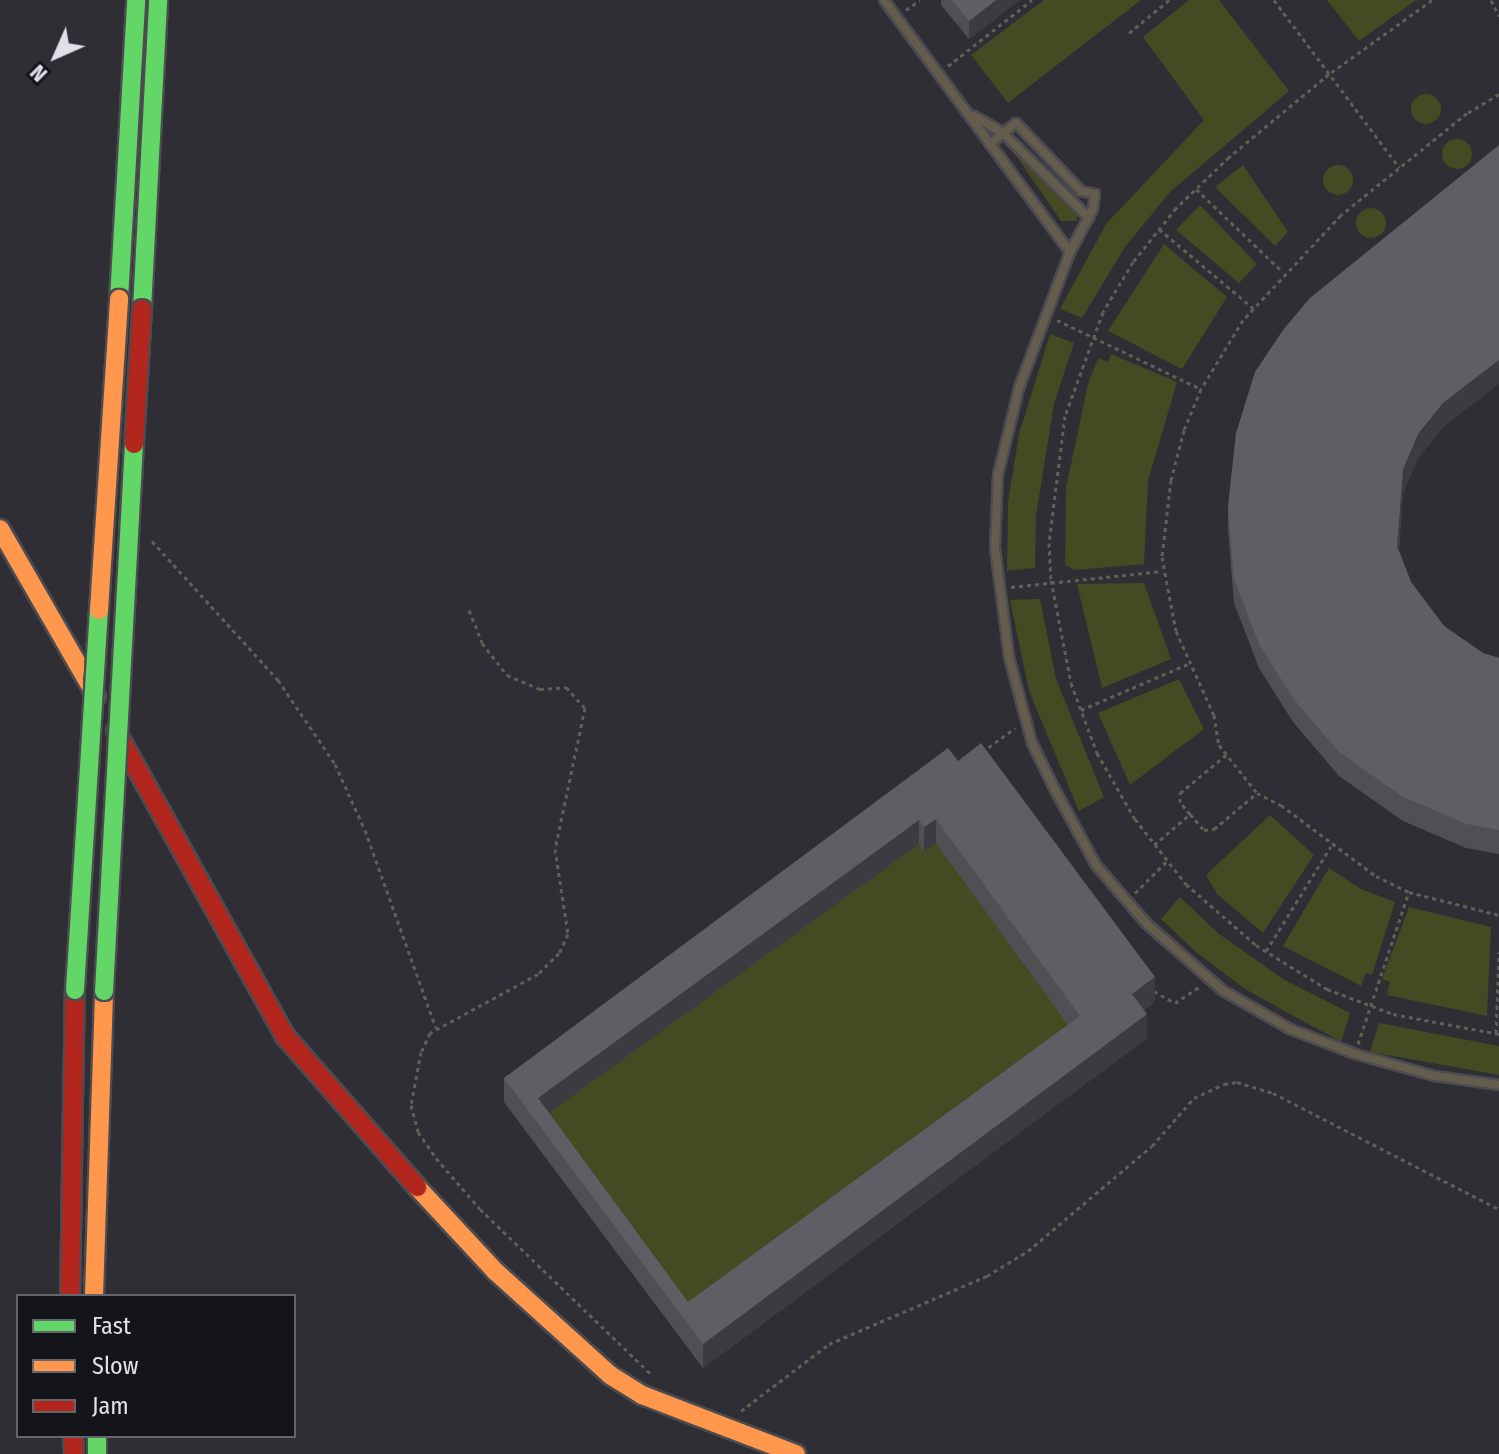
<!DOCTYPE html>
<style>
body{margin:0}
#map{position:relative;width:1499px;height:1454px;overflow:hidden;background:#2e2e34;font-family:"Fira Sans Condensed",sans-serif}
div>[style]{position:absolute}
.green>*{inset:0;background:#444a22}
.round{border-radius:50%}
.path>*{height:3px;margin-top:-1.5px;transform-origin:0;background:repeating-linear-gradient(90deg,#625e56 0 4px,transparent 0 8px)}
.roads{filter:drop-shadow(2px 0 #4b4b50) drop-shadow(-2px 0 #4b4b50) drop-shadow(0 2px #4b4b50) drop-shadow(0 -2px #4b4b50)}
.lane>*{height:8px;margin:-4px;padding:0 4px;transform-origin:4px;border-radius:4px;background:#645d4e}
.fast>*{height:18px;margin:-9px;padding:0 9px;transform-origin:9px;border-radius:9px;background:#63d668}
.slow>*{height:18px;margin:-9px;padding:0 9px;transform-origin:9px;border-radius:9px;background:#ff974d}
.jam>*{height:18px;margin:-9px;padding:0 9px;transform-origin:9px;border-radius:9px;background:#b3261e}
.bridges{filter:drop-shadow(2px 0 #4b4b50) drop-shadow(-2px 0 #4b4b50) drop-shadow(0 2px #4b4b50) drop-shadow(0 -2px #4b4b50)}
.fast-bridge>*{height:18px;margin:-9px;padding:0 9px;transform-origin:9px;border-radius:9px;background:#63d668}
.slow-bridge>*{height:18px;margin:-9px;padding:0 9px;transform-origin:9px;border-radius:9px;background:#ff974d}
.jam-bridge>*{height:18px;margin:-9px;padding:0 9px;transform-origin:9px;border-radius:9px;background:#b3261e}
.wall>*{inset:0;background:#4f4f54}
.shaded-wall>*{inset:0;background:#3b3b41}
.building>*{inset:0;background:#5e5f64}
span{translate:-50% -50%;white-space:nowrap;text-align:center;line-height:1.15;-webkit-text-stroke:6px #14151a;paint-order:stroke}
.legend{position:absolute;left:16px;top:1294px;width:280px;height:144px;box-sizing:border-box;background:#14151a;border:2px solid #65666c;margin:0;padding:10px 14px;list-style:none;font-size:24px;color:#dfe0e8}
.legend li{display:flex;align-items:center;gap:16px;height:40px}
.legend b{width:40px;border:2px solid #65666c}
.north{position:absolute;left:16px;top:16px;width:80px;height:80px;-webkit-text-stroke:6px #14151a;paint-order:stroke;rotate:225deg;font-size:22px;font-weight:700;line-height:32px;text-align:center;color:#dfe0e8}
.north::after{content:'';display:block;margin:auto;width:28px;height:36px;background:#dfe0e8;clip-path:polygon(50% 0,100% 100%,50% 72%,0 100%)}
</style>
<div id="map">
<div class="green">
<div style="clip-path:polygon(1044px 0,1141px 0,1008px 103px,971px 55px)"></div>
<div style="clip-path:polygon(1189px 0,1219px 0,1289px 91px,1170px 192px,1125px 247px,1082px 318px,1060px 309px,1106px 224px,1204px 120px,1143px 37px)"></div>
<div style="clip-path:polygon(1327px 0,1416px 0,1359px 41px)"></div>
<div class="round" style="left:1411px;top:94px;width:30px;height:30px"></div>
<div class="round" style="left:1442px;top:139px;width:30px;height:30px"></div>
<div style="clip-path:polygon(1006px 141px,1077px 210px,1077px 221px,1061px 221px)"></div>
<div class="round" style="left:1323px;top:165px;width:30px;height:30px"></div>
<div style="clip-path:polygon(1243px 165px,1288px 232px,1275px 246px,1215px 187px)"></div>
<div style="clip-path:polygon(1200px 205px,1257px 264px,1239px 283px,1176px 230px)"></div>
<div class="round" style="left:1356px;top:208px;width:30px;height:30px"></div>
<div style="clip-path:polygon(1164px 244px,1227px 297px,1182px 369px,1108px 331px)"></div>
<div style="clip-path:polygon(1050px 334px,1074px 343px,1054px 404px,1036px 516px,1035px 568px,1007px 571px,1008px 502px,1019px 434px)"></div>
<div style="clip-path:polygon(1111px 354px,1177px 382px,1148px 481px,1144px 564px,1075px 570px,1065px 565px,1066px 488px,1088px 384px,1098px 358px,1108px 362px)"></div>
<div style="clip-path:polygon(1144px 583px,1171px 659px,1102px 688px,1077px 584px)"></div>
<div style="clip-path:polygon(1040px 599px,1056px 679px,1104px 797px,1079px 811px,1029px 691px,1010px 600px)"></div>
<div style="clip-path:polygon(1179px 679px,1204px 729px,1130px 785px,1098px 713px)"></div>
<div style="clip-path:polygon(981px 767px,1155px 1001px,1133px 1018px,1147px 1038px,703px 1368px,504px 1102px)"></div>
<div style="clip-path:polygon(1270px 815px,1314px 855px,1263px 933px,1217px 894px,1206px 875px)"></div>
<div style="clip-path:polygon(1329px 868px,1361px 889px,1395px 902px,1372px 975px,1366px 973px,1361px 986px,1283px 946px)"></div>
<div style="clip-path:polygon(1180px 897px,1219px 934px,1283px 979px,1350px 1013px,1341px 1042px,1245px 989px,1196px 952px,1161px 919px)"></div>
<div style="clip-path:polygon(1409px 907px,1491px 927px,1487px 1016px,1387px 995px,1390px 982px,1382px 979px)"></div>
<div style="clip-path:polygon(1379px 1023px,1499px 1046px,1499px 1075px,1370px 1052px)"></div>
</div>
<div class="path">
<div style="left:1274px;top:0;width:209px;rotate:53.2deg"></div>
<div style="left:1432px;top:0;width:127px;rotate:144.3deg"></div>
<div style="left:1329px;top:74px;width:130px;rotate:140.3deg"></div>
<div style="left:1229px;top:157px;width:74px;rotate:136.1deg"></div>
<div style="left:1176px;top:208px;width:69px;rotate:128.5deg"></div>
<div style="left:1133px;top:262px;width:58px;rotate:121deg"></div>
<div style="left:1103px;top:312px;width:111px;rotate:110.1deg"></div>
<div style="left:1065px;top:416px;width:128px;rotate:97.2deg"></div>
<div style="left:1049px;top:543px;width:37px;rotate:87deg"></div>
<div style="left:1051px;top:580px;width:105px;rotate:79deg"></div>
<div style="left:1071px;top:683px;width:75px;rotate:69.6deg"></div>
<div style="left:1097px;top:753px;width:76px;rotate:60.1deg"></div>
<div style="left:1135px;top:819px;width:83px;rotate:51.9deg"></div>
<div style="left:1186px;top:884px;width:93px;rotate:41.1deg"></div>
<div style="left:1256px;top:945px;width:84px;rotate:31.8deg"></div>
<div style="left:1327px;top:989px;width:71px;rotate:20.7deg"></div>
<div style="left:1393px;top:1014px;width:108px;rotate:10.7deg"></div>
<div style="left:1491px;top:0;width:18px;rotate:63deg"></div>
<div style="left:906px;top:10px;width:17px;rotate:-36deg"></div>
<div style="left:1129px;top:33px;width:52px;rotate:-39.5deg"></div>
<div style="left:948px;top:66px;width:107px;rotate:-38.2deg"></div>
<div style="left:1499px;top:94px;width:37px;rotate:149deg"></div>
<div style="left:1467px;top:113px;width:162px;rotate:141deg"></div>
<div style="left:1341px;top:215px;width:144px;rotate:133deg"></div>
<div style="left:1243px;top:320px;width:81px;rotate:121.3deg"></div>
<div style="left:1201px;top:389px;width:44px;rotate:112.5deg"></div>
<div style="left:1184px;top:430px;width:52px;rotate:104.6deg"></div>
<div style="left:1171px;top:480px;width:78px;rotate:96.7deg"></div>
<div style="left:1162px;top:557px;width:75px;rotate:79.3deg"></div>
<div style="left:1176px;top:631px;width:92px;rotate:65.7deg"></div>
<div style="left:1214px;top:715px;width:30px;rotate:81deg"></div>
<div style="left:1219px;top:745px;width:61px;rotate:51.6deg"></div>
<div style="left:1257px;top:793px;width:27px;rotate:27deg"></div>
<div style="left:1281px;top:805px;width:119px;rotate:36.8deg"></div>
<div style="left:1376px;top:876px;width:37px;rotate:26deg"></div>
<div style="left:1409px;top:892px;width:93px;rotate:14.3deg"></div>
<div style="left:1196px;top:189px;width:120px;rotate:43.7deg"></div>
<div style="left:1159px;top:229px;width:123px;rotate:40deg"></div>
<div style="left:1057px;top:320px;width:160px;rotate:25.6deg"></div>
<div style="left:152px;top:541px;width:188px;rotate:47.8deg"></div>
<div style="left:278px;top:680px;width:102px;rotate:55.8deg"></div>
<div style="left:335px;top:764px;width:72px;rotate:65.6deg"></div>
<div style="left:365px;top:830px;width:210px;rotate:70.3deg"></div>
<div style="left:1011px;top:587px;width:152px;rotate:-6deg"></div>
<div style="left:469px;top:610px;width:35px;rotate:68deg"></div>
<div style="left:482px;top:643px;width:41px;rotate:52deg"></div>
<div style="left:507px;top:675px;width:36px;rotate:23deg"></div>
<div style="left:540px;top:689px;width:26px;rotate:-4deg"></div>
<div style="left:566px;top:687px;width:28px;rotate:48deg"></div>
<div style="left:585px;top:708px;width:144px;rotate:102deg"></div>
<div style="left:555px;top:849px;width:86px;rotate:81.3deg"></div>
<div style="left:568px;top:934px;width:21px;rotate:115deg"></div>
<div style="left:559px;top:953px;width:30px;rotate:135deg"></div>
<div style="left:538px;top:974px;width:123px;rotate:151.4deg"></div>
<div style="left:430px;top:1033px;width:21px;rotate:115deg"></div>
<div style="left:421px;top:1052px;width:54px;rotate:100.7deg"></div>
<div style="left:411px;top:1105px;width:28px;rotate:75deg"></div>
<div style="left:418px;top:1132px;width:32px;rotate:55deg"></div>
<div style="left:436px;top:1158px;width:67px;rotate:49.2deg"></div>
<div style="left:480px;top:1209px;width:240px;rotate:44deg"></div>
<div style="left:1081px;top:710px;width:116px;rotate:-23.3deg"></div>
<div style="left:982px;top:752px;width:41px;rotate:-36deg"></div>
<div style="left:1190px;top:814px;width:16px;rotate:-130deg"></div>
<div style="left:1180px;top:802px;width:9px;rotate:-90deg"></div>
<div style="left:1180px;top:793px;width:60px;rotate:-39.6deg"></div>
<div style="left:1154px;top:845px;width:48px;rotate:-40.7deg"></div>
<div style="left:1190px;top:814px;width:21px;rotate:49deg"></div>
<div style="left:1204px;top:830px;width:10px;rotate:-6deg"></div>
<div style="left:1214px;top:829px;width:56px;rotate:-39.9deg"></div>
<div style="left:1135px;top:893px;width:44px;rotate:-45deg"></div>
<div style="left:1266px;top:951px;width:123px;rotate:-58.2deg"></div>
<div style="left:1154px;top:991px;width:24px;rotate:30deg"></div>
<div style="left:1175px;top:1003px;width:30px;rotate:-34deg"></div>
<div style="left:1496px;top:1033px;width:81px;rotate:-87.9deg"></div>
<div style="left:1358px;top:1044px;width:160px;rotate:-71.5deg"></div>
<div style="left:741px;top:1411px;width:111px;rotate:-37.3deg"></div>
<div style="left:829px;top:1344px;width:172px;rotate:-23.3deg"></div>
<div style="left:987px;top:1276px;width:48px;rotate:-31.4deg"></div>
<div style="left:1028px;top:1251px;width:162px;rotate:-40.3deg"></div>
<div style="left:1152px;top:1146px;width:64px;rotate:-48.8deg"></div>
<div style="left:1194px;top:1098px;width:33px;rotate:-25deg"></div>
<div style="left:1224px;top:1084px;width:13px;rotate:-9deg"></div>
<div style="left:1237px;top:1082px;width:38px;rotate:17deg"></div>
<div style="left:1273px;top:1093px;width:254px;rotate:27.2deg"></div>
</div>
<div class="roads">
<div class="lane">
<div style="left:884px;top:0;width:313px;rotate:53.6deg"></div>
<div style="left:974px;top:116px;width:34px;rotate:30deg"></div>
<div style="left:1003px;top:133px;width:121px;rotate:44.7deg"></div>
<div style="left:990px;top:144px;width:33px;rotate:-39deg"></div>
<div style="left:1016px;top:123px;width:94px;rotate:46.3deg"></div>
<div style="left:1081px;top:191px;width:14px;rotate:12deg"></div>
<div style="left:1095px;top:194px;width:15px;rotate:98deg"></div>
<div style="left:1093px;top:209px;width:49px;rotate:118.1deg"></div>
<div style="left:1070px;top:252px;width:145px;rotate:110.6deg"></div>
<div style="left:1019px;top:388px;width:89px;rotate:103.6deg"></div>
<div style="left:998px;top:475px;width:73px;rotate:92.4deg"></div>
<div style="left:995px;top:548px;width:110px;rotate:82.7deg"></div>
<div style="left:1009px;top:657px;width:89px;rotate:75deg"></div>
<div style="left:1032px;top:743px;width:52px;rotate:63.9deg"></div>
<div style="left:1055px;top:790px;width:85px;rotate:61.3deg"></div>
<div style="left:1096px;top:865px;width:78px;rotate:49.2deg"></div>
<div style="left:1147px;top:924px;width:100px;rotate:41.3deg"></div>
<div style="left:1222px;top:990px;width:78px;rotate:29.8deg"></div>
<div style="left:1290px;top:1029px;width:70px;rotate:21deg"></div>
<div style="left:1355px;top:1054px;width:83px;rotate:15.4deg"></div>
<div style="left:1435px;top:1076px;width:65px;rotate:8deg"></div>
</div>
<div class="fast">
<div style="left:119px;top:299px;width:299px;rotate:-86.7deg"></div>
<div style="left:142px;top:309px;width:309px;rotate:-87deg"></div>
<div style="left:97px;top:1436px;width:18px;rotate:90deg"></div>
</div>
<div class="slow">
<div style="left:0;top:529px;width:193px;rotate:60.1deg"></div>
<div style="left:417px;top:1187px;width:115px;rotate:47.1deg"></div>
<div style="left:495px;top:1271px;width:155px;rotate:42.1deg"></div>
<div style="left:610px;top:1375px;width:38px;rotate:32deg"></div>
<div style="left:642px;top:1395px;width:165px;rotate:21deg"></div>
<div style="left:94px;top:1296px;width:305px;rotate:-88.1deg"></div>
</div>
<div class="jam">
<div style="left:116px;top:731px;width:349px;rotate:61deg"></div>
<div style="left:285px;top:1036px;width:201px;rotate:48.8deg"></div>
<div style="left:70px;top:1296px;width:306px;rotate:-89.1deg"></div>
<div style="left:73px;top:1436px;width:18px;rotate:87deg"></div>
</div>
</div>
<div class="bridges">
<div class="fast-bridge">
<div style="left:75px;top:990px;width:381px;rotate:-86.4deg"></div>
<div style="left:104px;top:991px;width:548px;rotate:-86.86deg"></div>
</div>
<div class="slow-bridge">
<div style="left:99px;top:610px;width:312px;rotate:-86.3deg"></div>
</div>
<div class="jam-bridge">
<div style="left:134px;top:444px;width:135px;rotate:-86.6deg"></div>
</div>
</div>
<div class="wall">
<div style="clip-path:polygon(941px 0,1020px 0,969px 39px,941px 5px)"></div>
<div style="clip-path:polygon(1443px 427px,1418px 458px,1403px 493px,1399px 550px,1411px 582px,1444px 626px,1483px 653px,1499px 658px,1499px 854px,1466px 848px,1403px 821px,1339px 776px,1293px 722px,1259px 668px,1234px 603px,1228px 530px,1228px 506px)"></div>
<div style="clip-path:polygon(evenodd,958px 761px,1155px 1001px,1144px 1010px,1147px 1038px,703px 1368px,504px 1102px,504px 1078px,958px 761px,936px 843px,1068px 1025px,688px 1302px,549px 1113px,919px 844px,924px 851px,936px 843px)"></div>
</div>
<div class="shaded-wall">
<div style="clip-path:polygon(996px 0,1020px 0,969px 39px,969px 21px)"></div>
<div style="clip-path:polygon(1499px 360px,1499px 384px,1443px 427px,1418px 458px,1403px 493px,1397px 571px,1397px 547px,1403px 469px,1418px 434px,1443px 403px)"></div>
<div style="clip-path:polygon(936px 819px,936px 843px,924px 851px,924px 827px)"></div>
<div style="clip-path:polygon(919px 820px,919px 844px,538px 1121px,538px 1098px)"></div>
<div style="clip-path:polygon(1155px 977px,1155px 1001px,1132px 1018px,1132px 994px)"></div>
<div style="clip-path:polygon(1147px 1014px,1147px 1038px,703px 1368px,703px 1344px)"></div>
</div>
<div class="building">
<div style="clip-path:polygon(952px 0,996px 0,969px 21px)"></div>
<div style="clip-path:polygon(1499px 145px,1499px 360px,1443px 403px,1418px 434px,1403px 469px,1397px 547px,1411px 582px,1444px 626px,1483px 653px,1499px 658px,1499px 830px,1466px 824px,1403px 797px,1339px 752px,1293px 698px,1259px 644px,1234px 579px,1228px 506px,1236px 433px,1255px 372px,1283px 330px,1310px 298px)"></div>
<div style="clip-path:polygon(evenodd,981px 743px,1155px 977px,1132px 994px,1147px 1014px,703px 1344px,504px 1078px,948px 748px,958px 761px,981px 743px,936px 819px,1080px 1016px,688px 1302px,538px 1098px,919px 820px,924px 827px,936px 819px)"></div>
</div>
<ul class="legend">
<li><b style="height:10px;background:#63d668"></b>Fast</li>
<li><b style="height:10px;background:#ff974d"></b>Slow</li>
<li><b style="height:10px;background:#b3261e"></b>Jam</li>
</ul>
<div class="north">N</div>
</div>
